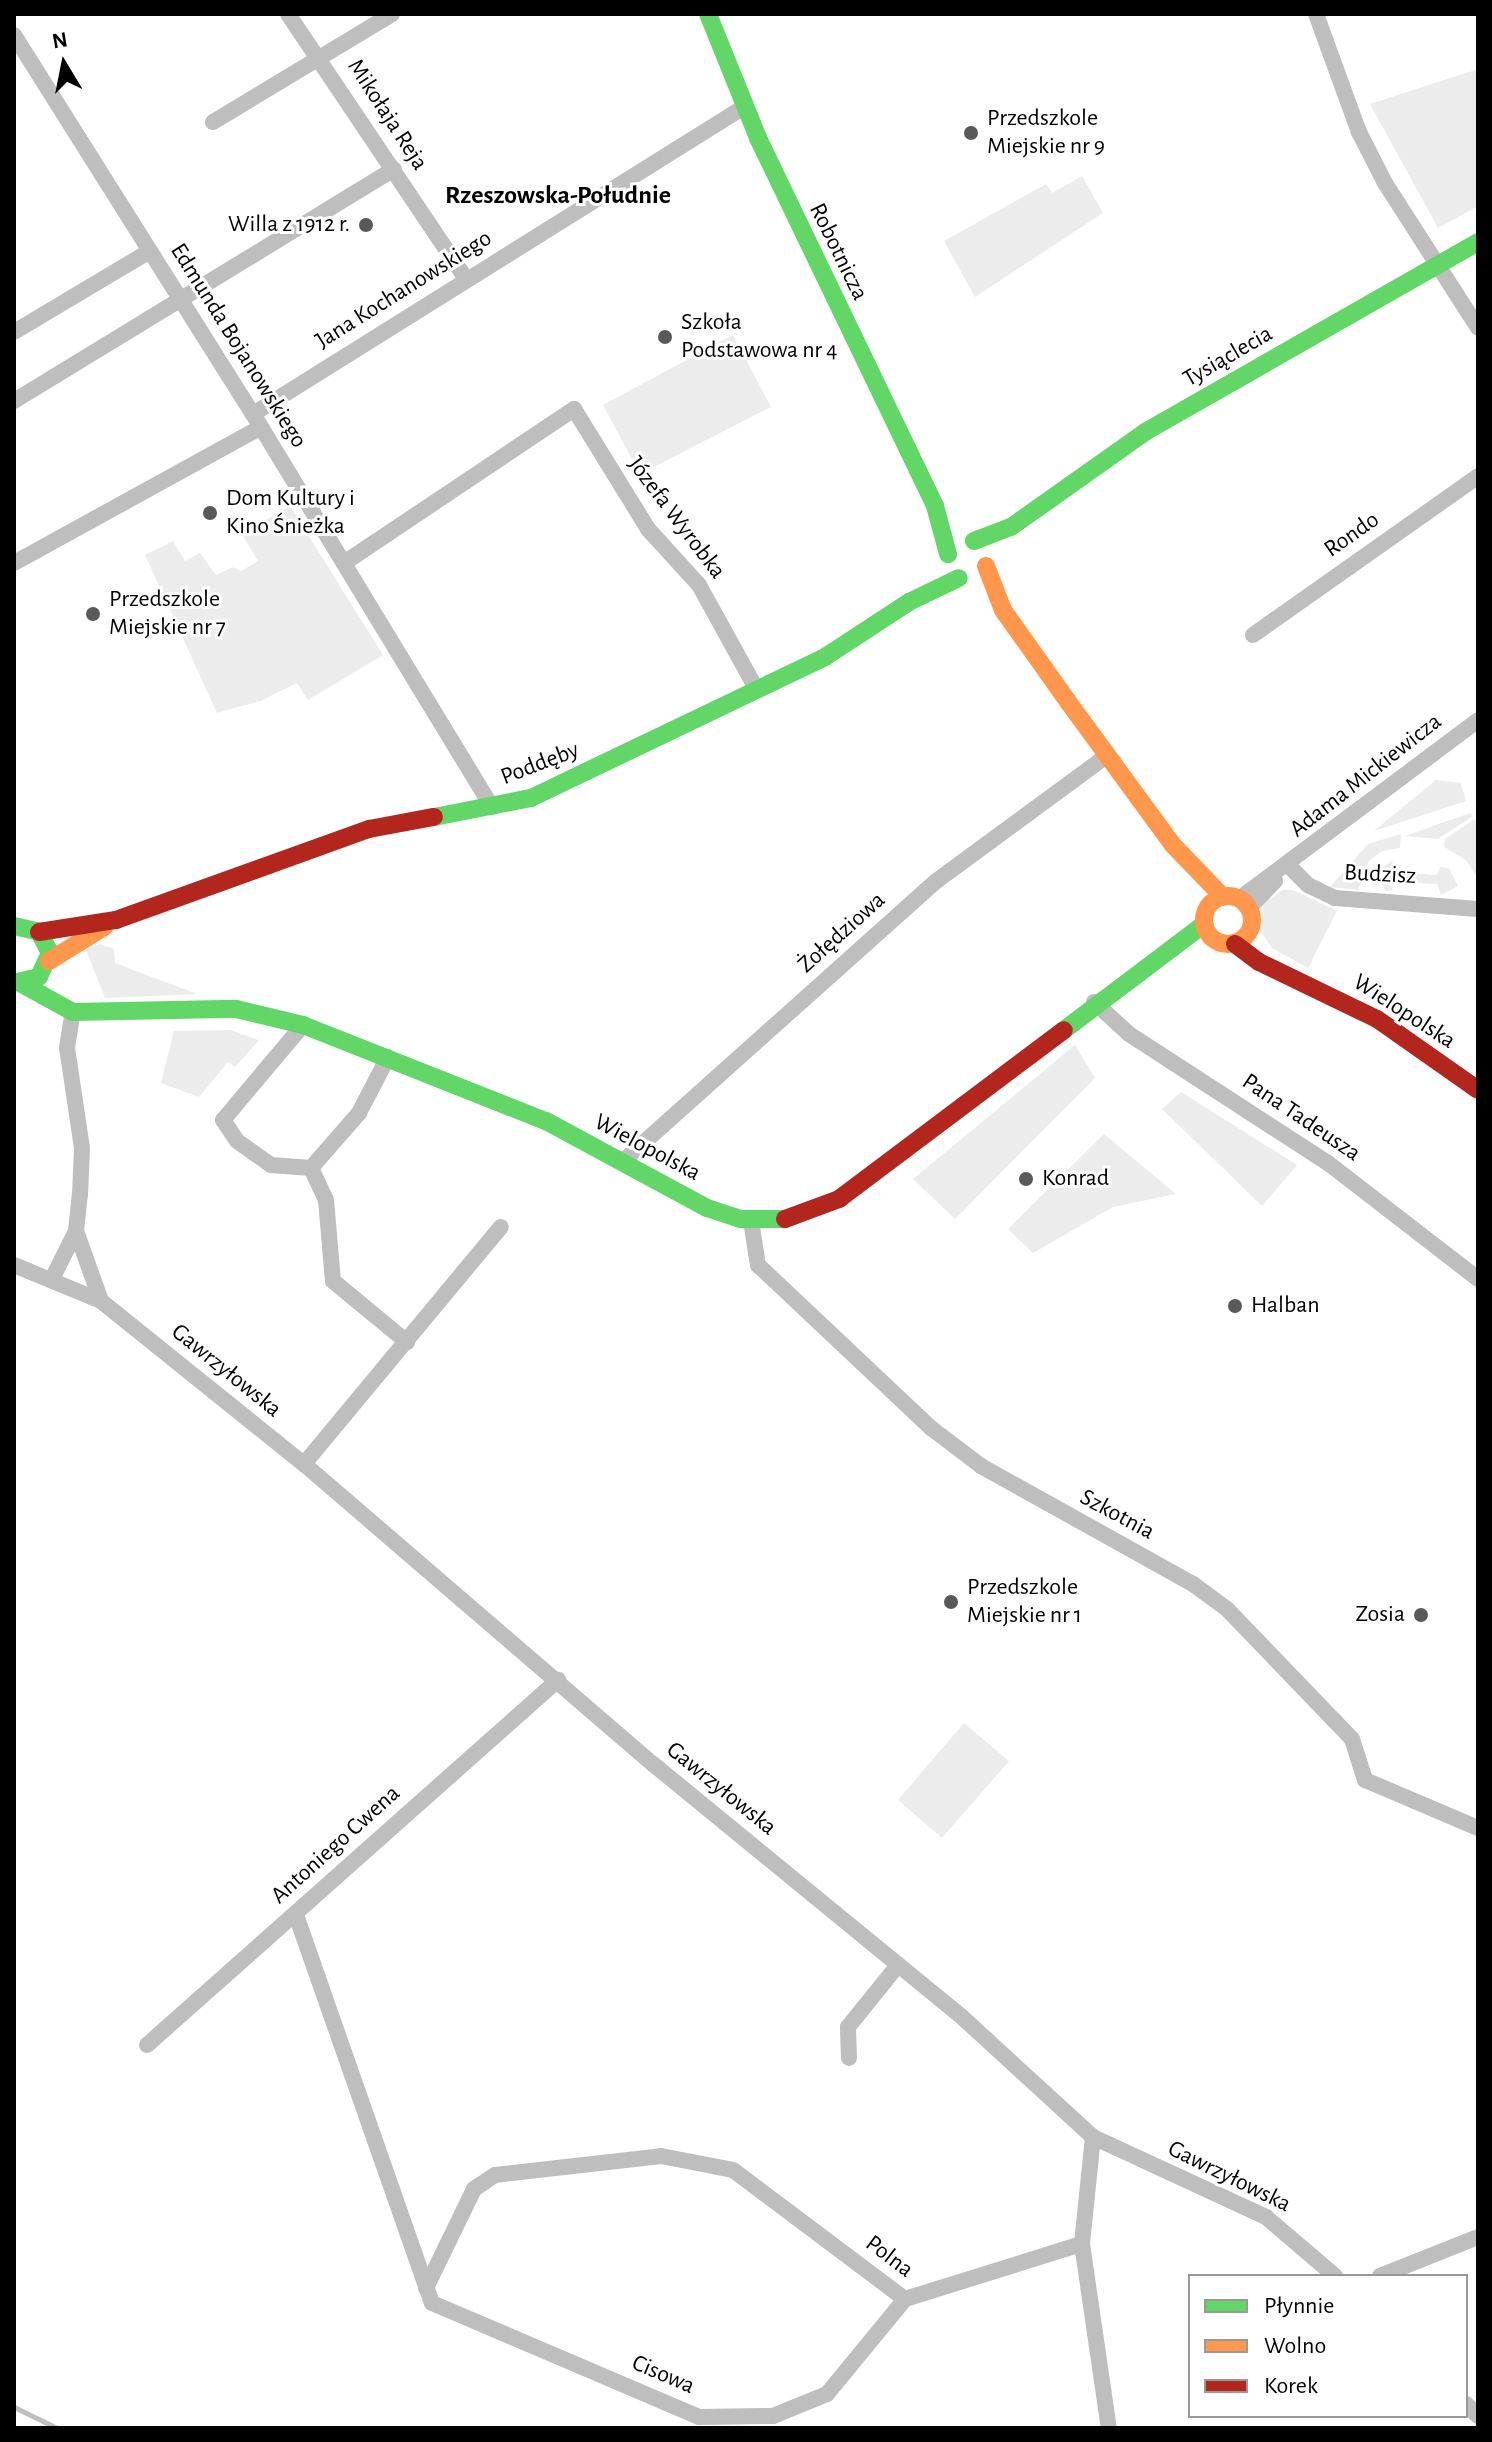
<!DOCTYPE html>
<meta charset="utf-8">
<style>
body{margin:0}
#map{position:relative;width:1492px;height:2442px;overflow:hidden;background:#fff;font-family:"Alegreya Sans",sans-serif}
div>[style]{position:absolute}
.green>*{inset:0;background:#ececec}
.stream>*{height:5px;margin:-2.5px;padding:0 2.5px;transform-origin:2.5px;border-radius:2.5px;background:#bfbfbf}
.street>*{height:16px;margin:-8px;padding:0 8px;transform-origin:8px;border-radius:8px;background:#bebebe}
.fast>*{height:18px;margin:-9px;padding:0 9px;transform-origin:9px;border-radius:9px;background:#63d668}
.slow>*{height:18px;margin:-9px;padding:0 9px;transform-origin:9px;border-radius:9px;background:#ff974d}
.slow>.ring{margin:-9px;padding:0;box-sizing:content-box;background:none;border:18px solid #ff974d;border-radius:50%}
.jam>*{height:18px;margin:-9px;padding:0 9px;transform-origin:9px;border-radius:9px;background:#b3261e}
.dots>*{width:22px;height:22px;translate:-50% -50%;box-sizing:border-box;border:4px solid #fff;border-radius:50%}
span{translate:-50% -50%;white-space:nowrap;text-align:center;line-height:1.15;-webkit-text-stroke:6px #fff;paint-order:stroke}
.street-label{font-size:24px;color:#000}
.poi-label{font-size:24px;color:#000}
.left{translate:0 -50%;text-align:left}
.right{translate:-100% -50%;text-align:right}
.neighbourhood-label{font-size:26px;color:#000;font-weight:700}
.frame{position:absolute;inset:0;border:16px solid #000;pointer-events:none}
.legend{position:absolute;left:1188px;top:2274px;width:280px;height:144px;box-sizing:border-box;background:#fff;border:2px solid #999;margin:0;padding:10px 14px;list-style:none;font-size:24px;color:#000}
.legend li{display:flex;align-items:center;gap:16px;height:40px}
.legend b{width:40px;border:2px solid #999}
.north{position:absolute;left:24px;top:24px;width:80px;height:80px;-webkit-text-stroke:6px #fff;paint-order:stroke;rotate:350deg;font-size:22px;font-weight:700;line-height:32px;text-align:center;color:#000}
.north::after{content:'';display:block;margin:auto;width:28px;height:36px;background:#000;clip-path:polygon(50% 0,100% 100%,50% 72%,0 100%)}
</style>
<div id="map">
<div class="green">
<div style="clip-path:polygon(1478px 69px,1478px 206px,1438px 228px,1370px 104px)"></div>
<div style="clip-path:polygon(1082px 176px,1103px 213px,975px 297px,944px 241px,1046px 184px,1052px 193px)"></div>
<div style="clip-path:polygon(733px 335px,771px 407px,640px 474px,603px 405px)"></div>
<div style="clip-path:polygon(290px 506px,383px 655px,308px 700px,297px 683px,260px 701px,217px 713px,145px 555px,173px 541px,185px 561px,200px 553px,216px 575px,233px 567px,241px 571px,258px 561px,242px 534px)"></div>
<div style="clip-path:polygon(1436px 780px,1461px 783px,1466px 801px,1374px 831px)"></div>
<div style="clip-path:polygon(1470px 813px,1473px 816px,1438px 839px,1405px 836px)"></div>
<div style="clip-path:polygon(1475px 819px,1478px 830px,1476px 876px,1466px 860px,1444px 847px,1445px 839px)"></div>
<div style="clip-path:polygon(1401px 834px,1400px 848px,1382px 851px,1369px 861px,1358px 890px,1330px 887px,1368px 844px)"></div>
<div style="clip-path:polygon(1392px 861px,1395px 872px,1437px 875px,1440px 867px,1449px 868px,1458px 886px,1441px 895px,1437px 884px,1393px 882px,1392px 890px,1385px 891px,1378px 870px)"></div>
<div style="clip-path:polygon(1282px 890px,1293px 890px,1337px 911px,1308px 968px,1272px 948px,1259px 929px,1264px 903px)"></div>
<div style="clip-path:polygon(100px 944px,114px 949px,115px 963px,197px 994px,105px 998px,86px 950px)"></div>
<div style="clip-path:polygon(230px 1030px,259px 1040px,235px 1067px,228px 1062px,199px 1097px,161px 1083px,174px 1031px)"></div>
<div style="clip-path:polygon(1075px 1045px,1095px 1078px,955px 1219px,913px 1179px)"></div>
<div style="clip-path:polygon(1181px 1092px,1297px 1165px,1262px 1206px,1162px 1109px)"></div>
<div style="clip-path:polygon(1104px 1134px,1176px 1194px,1113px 1207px,1033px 1253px,1008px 1229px)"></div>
<div style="clip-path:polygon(964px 1723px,1009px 1761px,942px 1838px,898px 1800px)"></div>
</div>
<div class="stream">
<div style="left:14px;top:2407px;width:48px;rotate:26deg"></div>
</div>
<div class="street">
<div style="left:288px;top:14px;width:319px;rotate:56.1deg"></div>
<div style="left:1316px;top:14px;width:126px;rotate:70deg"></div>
<div style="left:1359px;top:132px;width:57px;rotate:63deg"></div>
<div style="left:1385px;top:183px;width:172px;rotate:57.3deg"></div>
<div style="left:14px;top:35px;width:448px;rotate:57.8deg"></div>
<div style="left:253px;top:414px;width:460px;rotate:58.7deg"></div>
<div style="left:213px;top:122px;width:209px;rotate:-31.1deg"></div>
<div style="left:14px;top:332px;width:158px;rotate:-30.8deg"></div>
<div style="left:14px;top:401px;width:445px;rotate:-31.4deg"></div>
<div style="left:253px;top:414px;width:579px;rotate:-32.02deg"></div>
<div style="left:14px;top:563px;width:282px;rotate:-28.8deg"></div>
<div style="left:344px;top:563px;width:277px;rotate:-33.8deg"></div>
<div style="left:574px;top:409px;width:141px;rotate:58.3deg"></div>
<div style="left:648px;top:529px;width:76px;rotate:47.7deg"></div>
<div style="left:699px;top:585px;width:120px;rotate:61.1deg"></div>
<div style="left:1253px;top:635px;width:276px;rotate:-35.2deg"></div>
<div style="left:1289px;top:866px;width:27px;rotate:45deg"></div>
<div style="left:1308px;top:885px;width:30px;rotate:26deg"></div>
<div style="left:1335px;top:898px;width:143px;rotate:4.4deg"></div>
<div style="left:1239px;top:899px;width:299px;rotate:-36.8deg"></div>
<div style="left:1248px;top:909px;width:39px;rotate:-46deg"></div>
<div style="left:1094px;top:1002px;width:47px;rotate:42.4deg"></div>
<div style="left:1129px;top:1034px;width:237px;rotate:33deg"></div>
<div style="left:1328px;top:1163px;width:190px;rotate:37.7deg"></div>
<div style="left:303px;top:1025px;width:124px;rotate:130.1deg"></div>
<div style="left:223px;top:1120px;width:25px;rotate:56deg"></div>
<div style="left:237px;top:1141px;width:42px;rotate:35.2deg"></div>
<div style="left:271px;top:1165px;width:40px;rotate:4.3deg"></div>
<div style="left:388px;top:1057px;width:63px;rotate:117.4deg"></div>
<div style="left:359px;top:1113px;width:73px;rotate:131.1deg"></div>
<div style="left:311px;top:1168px;width:35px;rotate:65deg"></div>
<div style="left:326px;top:1200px;width:81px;rotate:85.1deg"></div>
<div style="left:333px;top:1281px;width:96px;rotate:39.5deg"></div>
<div style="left:622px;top:1162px;width:420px;rotate:-41.8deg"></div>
<div style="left:935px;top:882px;width:215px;rotate:-36.3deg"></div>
<div style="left:751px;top:1221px;width:45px;rotate:81deg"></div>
<div style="left:758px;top:1265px;width:238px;rotate:43.3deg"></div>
<div style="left:931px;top:1428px;width:63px;rotate:37.2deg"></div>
<div style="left:981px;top:1466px;width:243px;rotate:29.1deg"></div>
<div style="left:1193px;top:1584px;width:42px;rotate:36.3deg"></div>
<div style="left:1227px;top:1609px;width:180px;rotate:46.1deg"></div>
<div style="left:1352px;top:1739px;width:43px;rotate:72.4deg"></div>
<div style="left:1365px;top:1780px;width:123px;rotate:23deg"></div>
<div style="left:76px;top:1231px;width:74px;rotate:70.3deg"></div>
<div style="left:14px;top:1265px;width:94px;rotate:22.5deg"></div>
<div style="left:101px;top:1301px;width:260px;rotate:38.8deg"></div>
<div style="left:304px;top:1464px;width:460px;rotate:40.7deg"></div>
<div style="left:653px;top:1764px;width:399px;rotate:39.3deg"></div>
<div style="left:962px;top:2017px;width:178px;rotate:42.5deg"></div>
<div style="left:1093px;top:2137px;width:191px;rotate:24.8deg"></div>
<div style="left:1266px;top:2217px;width:91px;rotate:40.5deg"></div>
<div style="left:53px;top:1277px;width:51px;rotate:-63.4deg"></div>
<div style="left:76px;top:1231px;width:36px;rotate:-84deg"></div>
<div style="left:80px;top:1195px;width:47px;rotate:-87.6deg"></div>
<div style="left:82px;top:1148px;width:101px;rotate:-98.5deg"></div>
<div style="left:67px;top:1048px;width:36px;rotate:-81deg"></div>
<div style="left:304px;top:1464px;width:308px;rotate:-50.3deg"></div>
<div style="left:296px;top:1915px;width:411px;rotate:70.7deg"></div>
<div style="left:432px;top:2303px;width:290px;rotate:23.1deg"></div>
<div style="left:699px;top:2417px;width:74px;rotate:-0.8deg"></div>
<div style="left:773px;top:2416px;width:58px;rotate:-22.2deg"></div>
<div style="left:827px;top:2394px;width:123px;rotate:-50.6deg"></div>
<div style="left:905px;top:2299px;width:185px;rotate:-17.3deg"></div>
<div style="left:147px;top:2045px;width:550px;rotate:-41.61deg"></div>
<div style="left:849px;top:2058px;width:31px;rotate:-92deg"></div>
<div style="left:848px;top:2027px;width:80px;rotate:-51.1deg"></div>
<div style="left:1093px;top:2137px;width:108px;rotate:95.9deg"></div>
<div style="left:1082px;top:2244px;width:186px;rotate:81.7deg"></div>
<div style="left:1380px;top:2276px;width:105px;rotate:-21.7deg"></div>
<div style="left:426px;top:2288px;width:110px;rotate:-64.1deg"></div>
<div style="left:474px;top:2189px;width:25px;rotate:-34deg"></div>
<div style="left:495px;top:2175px;width:167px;rotate:-6.5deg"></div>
<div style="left:661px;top:2156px;width:73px;rotate:11deg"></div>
<div style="left:733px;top:2170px;width:215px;rotate:36.9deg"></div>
<div style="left:1466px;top:2404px;width:17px;rotate:45deg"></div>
</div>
<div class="fast">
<div style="left:708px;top:14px;width:134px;rotate:68deg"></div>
<div style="left:758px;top:138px;width:408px;rotate:64.3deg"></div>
<div style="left:935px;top:506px;width:50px;rotate:74.8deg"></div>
<div style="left:974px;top:541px;width:40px;rotate:-21deg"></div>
<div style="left:1011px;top:527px;width:164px;rotate:-35.3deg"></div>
<div style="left:1145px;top:432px;width:383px;rotate:-29.7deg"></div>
<div style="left:434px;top:817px;width:99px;rotate:-11.1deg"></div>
<div style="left:531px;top:798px;width:326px;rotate:-25.6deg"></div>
<div style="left:825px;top:657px;width:100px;rotate:-33.2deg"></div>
<div style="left:909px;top:602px;width:55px;rotate:-25.6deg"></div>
<div style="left:14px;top:926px;width:26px;rotate:13deg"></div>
<div style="left:39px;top:932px;width:24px;rotate:62deg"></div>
<div style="left:50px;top:953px;width:26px;rotate:115deg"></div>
<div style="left:39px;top:977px;width:26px;rotate:167deg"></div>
<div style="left:22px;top:984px;width:58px;rotate:28.8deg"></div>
<div style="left:73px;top:1012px;width:163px;rotate:-1.1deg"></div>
<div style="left:236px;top:1009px;width:69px;rotate:13.4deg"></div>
<div style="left:303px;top:1025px;width:261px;rotate:21.6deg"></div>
<div style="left:546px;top:1121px;width:183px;rotate:28.4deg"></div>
<div style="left:707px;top:1208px;width:35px;rotate:18deg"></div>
<div style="left:740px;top:1219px;width:45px"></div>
<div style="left:1064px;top:1030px;width:176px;rotate:-37.1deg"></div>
</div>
<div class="slow">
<div style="left:986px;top:566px;width:47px;rotate:68.9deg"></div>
<div style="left:1003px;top:610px;width:114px;rotate:54.6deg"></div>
<div style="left:1069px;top:703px;width:176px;rotate:53.8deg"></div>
<div style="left:1173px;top:845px;width:72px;rotate:46.1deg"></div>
<div class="ring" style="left:1204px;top:896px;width:30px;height:30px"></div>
<div style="left:49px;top:961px;width:65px;rotate:-31.7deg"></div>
</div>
<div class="jam">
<div style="left:39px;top:932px;width:78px;rotate:-8.9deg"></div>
<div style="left:116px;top:920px;width:269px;rotate:-19.8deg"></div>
<div style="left:369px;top:829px;width:66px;rotate:-10.5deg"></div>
<div style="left:1235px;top:944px;width:30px;rotate:37deg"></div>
<div style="left:1259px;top:962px;width:131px;rotate:25.8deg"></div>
<div style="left:1377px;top:1019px;width:123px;rotate:35.1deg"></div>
<div style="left:785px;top:1219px;width:58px;rotate:-20.3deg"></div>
<div style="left:839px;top:1199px;width:281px;rotate:-36.9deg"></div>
</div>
<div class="dots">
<div style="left:971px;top:133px;background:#595959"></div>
<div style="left:366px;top:225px;background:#595959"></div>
<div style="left:665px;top:337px;background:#595959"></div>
<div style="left:210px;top:513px;background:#595959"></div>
<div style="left:93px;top:614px;background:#595959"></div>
<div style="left:1026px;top:1179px;background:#595959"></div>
<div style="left:1235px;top:1306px;background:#595959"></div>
<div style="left:951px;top:1602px;background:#595959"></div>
<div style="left:1421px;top:1615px;background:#595959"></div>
</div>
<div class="street-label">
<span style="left:387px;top:115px;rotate:57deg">Mikołaja Reja</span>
<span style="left:838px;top:252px;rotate:64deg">Robotnicza</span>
<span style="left:404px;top:290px;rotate:-32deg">Jana Kochanowskiego</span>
<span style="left:238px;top:346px;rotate:58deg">Edmunda Bojanowskiego</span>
<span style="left:1228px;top:357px;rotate:-30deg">Tysiąclecia</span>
<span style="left:676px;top:518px;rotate:53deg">Józefa Wyrobka</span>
<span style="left:1352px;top:535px;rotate:-35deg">Rondo</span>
<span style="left:540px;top:764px;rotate:-21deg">Poddęby</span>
<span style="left:1366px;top:776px;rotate:-38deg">Adama Mickiewicza</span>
<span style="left:1380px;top:875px;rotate:3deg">Budzisz</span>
<span style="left:842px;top:933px;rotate:-42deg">Żołędziowa</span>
<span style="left:1404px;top:1012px;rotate:33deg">Wielopolska</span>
<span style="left:1301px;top:1118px;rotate:34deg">Pana Tadeusza</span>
<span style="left:647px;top:1148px;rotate:28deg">Wielopolska</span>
<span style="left:226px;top:1371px;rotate:39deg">Gawrzyłowska</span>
<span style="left:1117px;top:1515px;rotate:28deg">Szkotnia</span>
<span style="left:721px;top:1789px;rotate:39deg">Gawrzyłowska</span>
<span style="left:336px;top:1845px;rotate:-42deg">Antoniego Cwena</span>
<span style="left:1229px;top:2177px;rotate:26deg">Gawrzyłowska</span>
<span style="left:889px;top:2257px;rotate:37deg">Polna</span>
<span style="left:663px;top:2375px;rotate:23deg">Cisowa</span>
</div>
<div class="poi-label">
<span class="left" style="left:987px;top:133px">Przedszkole<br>Miejskie nr 9</span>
<span class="right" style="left:350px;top:225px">Willa z 1912 r.</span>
<span class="left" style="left:681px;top:337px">Szkoła<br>Podstawowa nr 4</span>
<span class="left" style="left:226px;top:513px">Dom Kultury i<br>Kino Śnieżka</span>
<span class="left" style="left:109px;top:614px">Przedszkole<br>Miejskie nr 7</span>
<span class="left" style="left:1042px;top:1179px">Konrad</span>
<span class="left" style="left:1251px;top:1306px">Halban</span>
<span class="left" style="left:967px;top:1602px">Przedszkole<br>Miejskie nr 1</span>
<span class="right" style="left:1405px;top:1615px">Zosia</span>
</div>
<div class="neighbourhood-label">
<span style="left:558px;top:196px">Rzeszowska-Południe</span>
</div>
<div class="frame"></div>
<ul class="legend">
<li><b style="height:10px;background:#63d668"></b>Płynnie</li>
<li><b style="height:10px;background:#ff974d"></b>Wolno</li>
<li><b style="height:10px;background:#b3261e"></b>Korek</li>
</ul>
<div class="north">N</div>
</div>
